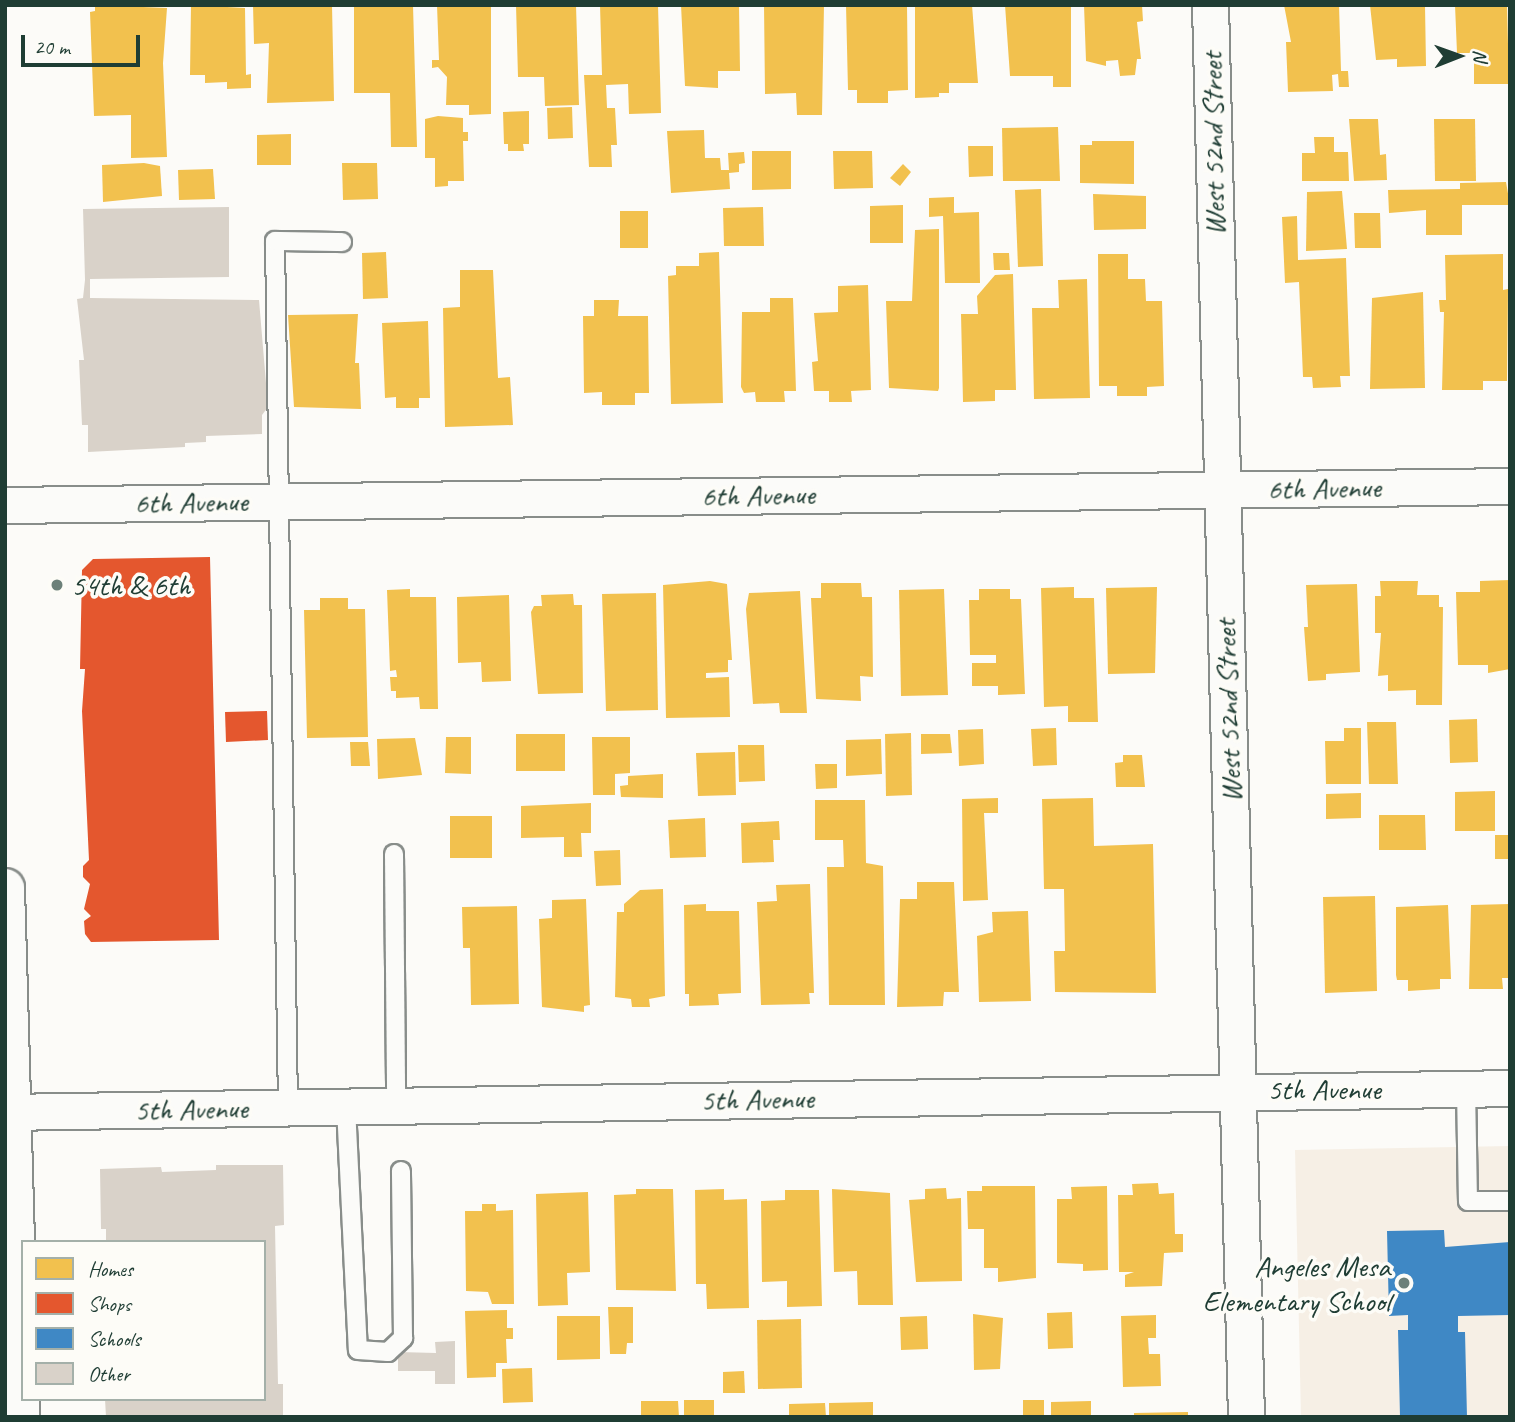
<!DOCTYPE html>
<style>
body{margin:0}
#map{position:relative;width:1515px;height:1422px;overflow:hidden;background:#fcfbf8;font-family:Caveat,sans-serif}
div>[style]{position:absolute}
.built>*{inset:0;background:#f6efe5}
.homes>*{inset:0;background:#f2c14e}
.shops>*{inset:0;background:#e4572e}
.schools>*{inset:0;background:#3f88c5}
.building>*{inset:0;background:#d9d2c9}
.roads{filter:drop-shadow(2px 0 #888d8a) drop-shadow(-2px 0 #888d8a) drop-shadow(0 2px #888d8a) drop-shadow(0 -2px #888d8a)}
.service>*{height:18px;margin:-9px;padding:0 9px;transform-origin:9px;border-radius:9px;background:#fbfbf9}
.minor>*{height:35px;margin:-17.5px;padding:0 17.5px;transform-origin:17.5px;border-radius:17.5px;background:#fbfbf9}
.tertiary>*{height:38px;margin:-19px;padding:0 19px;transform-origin:19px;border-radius:19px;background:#fbfbf9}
.dots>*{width:19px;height:19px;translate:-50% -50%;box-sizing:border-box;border:4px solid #fdfcf7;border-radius:50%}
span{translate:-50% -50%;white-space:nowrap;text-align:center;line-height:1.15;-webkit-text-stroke:7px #fdfcf7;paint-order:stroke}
.street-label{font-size:30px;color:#1f3d34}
.poi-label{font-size:30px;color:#1f3d34}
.left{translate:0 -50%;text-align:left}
.right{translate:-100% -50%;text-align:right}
.frame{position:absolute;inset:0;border:7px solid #1f3d34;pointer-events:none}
.legend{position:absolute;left:21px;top:1240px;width:245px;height:161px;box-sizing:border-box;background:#fdfcf7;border:2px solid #a4b0a9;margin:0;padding:9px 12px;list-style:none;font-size:21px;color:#1f3d34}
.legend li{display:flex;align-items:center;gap:14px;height:35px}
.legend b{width:35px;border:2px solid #a4b0a9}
.north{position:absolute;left:1424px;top:21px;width:70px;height:70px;-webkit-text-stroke:5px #fdfcf7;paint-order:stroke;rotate:89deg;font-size:19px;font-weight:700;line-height:28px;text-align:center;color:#1f3d34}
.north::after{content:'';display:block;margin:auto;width:24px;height:32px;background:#1f3d34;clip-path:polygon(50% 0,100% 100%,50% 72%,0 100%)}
.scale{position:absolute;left:21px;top:35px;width:119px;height:32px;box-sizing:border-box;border:4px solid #1f3d34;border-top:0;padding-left:9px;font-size:21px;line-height:24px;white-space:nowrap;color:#1f3d34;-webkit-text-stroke:5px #fdfcf7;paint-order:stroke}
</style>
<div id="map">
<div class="built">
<div style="clip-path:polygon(1510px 1146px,1510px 1417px,1301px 1417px,1295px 1150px)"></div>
</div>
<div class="homes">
<div style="clip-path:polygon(95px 5px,167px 8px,163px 63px,167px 157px,131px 158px,131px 115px,94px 116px,90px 12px,95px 11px)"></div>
<div style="clip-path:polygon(191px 5px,245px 8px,246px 75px,251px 74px,251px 88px,227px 89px,227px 82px,205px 83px,205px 75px,190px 75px)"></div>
<div style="clip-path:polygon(253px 5px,332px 5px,334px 101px,267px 103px,269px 43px,254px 44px)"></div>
<div style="clip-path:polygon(354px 5px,413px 5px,417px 147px,391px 147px,390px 93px,354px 93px)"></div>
<div style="clip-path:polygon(437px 5px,491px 5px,491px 114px,469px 115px,469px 105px,446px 105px,447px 77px,438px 67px,432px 68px,432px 60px,439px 60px)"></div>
<div style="clip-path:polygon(516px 5px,576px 5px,579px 105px,545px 106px,544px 77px,518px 77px)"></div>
<div style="clip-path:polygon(600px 5px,658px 5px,661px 113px,629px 114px,628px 84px,606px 85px,607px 108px,615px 108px,617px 145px,611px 145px,612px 167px,589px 167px,584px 75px,602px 75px)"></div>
<div style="clip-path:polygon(681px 5px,739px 5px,740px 71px,718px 71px,718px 88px,685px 86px)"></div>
<div style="clip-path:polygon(764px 5px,824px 5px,822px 115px,797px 115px,796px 93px,765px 94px)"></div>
<div style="clip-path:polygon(846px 5px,907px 5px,908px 90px,888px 91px,888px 103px,857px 103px,857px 90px,848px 90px)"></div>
<div style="clip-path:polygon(915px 5px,972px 5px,978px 83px,949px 83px,949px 93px,939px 93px,939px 97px,915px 98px)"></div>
<div style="clip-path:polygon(1005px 5px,1071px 5px,1071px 87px,1053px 87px,1053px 76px,1010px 76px)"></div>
<div style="clip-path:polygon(1084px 5px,1142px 5px,1143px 21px,1137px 22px,1141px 59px,1137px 59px,1135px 75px,1120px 76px,1118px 60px,1106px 61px,1106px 66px,1086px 61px)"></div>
<div style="clip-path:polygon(1284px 5px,1339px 5px,1341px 71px,1348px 71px,1349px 87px,1339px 87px,1338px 74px,1332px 75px,1333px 91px,1288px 92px,1286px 42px,1291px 42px)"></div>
<div style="clip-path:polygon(1370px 5px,1425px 5px,1426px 66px,1397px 67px,1397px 59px,1376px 60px)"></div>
<div style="clip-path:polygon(1455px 5px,1507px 5px,1509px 84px,1474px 84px,1474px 53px,1457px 53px)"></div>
<div style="clip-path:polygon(572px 107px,573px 138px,548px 139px,547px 108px)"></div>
<div style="clip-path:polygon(529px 111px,529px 144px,523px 144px,524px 151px,508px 151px,508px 144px,504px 144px,503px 112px)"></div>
<div style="clip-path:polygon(438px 116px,463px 118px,463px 132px,468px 132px,468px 141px,463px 141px,464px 181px,448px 181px,448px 186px,435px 187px,435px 158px,425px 158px,425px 119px)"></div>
<div style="clip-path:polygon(1349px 119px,1378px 119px,1380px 155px,1386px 154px,1387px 180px,1354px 181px)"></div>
<div style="clip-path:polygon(1434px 119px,1475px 119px,1476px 181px,1435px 181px)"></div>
<div style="clip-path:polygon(1058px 127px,1060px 181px,1003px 181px,1002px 128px)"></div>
<div style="clip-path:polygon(704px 130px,705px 158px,720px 158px,721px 170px,729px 170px,728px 153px,744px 152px,745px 163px,739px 164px,739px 172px,729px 173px,730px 189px,671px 193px,667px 131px)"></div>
<div style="clip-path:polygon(291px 134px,291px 165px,257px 165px,257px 135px)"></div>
<div style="clip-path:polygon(1314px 137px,1334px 137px,1334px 152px,1348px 152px,1349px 181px,1302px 181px,1302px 153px,1315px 153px)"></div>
<div style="clip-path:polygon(1092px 141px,1134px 141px,1134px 184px,1080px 183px,1080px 145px,1092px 145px)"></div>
<div style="clip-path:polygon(968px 146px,993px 146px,993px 176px,969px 177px)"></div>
<div style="clip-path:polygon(752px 151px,791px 151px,791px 189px,752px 190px)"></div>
<div style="clip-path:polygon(833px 151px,872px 151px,873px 188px,834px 189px)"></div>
<div style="clip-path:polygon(144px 163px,160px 166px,162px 196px,103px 202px,102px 165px)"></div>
<div style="clip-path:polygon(342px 163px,377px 163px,378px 199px,343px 200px)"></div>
<div style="clip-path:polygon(903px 164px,911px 172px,900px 186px,890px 178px)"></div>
<div style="clip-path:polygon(213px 169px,215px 199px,179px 200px,178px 170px)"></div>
<div style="clip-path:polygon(1506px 182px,1510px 205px,1462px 205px,1462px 235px,1426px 235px,1426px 210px,1389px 213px,1388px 190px,1460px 189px,1460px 183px)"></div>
<div style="clip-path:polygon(1041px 189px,1043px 266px,1018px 267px,1015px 190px)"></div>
<div style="clip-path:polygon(1342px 191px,1347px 249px,1306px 251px,1307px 192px)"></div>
<div style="clip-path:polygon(1093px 194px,1146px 196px,1146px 229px,1094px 230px)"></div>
<div style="clip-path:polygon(954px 197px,954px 213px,979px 212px,980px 283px,945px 283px,943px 216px,929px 217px,929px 198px)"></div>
<div style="clip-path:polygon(903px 205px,903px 243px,870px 243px,870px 206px)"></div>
<div style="clip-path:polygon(763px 207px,764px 246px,724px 246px,723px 208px)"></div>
<div style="clip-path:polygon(620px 211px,648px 211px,648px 248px,620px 248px)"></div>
<div style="clip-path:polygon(1354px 213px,1380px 213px,1381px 248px,1355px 248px)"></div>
<div style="clip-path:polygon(1297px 216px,1298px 260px,1346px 258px,1350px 376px,1340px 376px,1341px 387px,1313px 388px,1312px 377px,1303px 377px,1299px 282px,1285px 283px,1282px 217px)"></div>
<div style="clip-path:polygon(939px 229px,939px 388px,938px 391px,889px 388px,886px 301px,912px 301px,915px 230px)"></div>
<div style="clip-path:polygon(386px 252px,388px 298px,363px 299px,362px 253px)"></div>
<div style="clip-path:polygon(719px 252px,723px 403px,671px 404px,668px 276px,676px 275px,676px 266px,699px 266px,699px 253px)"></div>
<div style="clip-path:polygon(993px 253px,1009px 253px,1010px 270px,994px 270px)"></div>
<div style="clip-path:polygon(1098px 254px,1128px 254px,1128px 279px,1145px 279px,1146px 301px,1162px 301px,1164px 386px,1147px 387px,1147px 396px,1117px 396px,1117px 386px,1099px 386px)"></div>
<div style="clip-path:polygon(1503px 254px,1503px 290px,1508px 289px,1507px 381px,1483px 381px,1483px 390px,1442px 390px,1444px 312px,1440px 312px,1439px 300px,1446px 300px,1445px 255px)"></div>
<div style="clip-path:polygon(460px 270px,493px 270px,498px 378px,510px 377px,513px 425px,445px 427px,443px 308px,460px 307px)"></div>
<div style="clip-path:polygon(1013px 274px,1016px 390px,995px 390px,995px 401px,963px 402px,961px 314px,978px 314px,977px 296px,995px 275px)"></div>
<div style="clip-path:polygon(1087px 279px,1090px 398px,1034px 399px,1032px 308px,1059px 308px,1058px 280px)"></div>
<div style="clip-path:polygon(868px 285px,871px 390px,851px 391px,852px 402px,829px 402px,829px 391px,814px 391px,812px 362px,818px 361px,814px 313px,838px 312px,838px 286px)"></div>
<div style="clip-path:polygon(1423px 292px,1425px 388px,1370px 389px,1372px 298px)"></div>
<div style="clip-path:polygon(770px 298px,793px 298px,796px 391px,784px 391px,785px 402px,756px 402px,755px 392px,744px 393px,741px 387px,742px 312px,770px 312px)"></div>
<div style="clip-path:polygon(594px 300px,619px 300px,618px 316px,648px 316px,649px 393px,635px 393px,635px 405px,602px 405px,602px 392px,584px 393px,583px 316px,594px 316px)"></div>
<div style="clip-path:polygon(358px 314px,355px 363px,359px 363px,361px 409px,294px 407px,288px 315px)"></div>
<div style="clip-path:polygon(428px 321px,430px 398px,419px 398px,419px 408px,396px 408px,396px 397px,385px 398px,382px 323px)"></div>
<div style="clip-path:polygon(1510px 580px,1510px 669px,1488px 673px,1488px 665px,1458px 665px,1456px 592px,1480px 592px,1480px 581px)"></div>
<div style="clip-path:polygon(710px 581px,727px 584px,732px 660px,728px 660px,728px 672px,706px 673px,706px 678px,729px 677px,730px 717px,666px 718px,663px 585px)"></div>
<div style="clip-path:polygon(1380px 581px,1418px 581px,1417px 595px,1439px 595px,1439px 607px,1443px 607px,1442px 705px,1416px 705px,1416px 690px,1388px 691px,1388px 675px,1378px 676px,1381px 633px,1375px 633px,1375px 596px,1381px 596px)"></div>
<div style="clip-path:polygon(821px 583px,861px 583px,862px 597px,872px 597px,873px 677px,860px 676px,861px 701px,816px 699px,811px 598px,821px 598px)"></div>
<div style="clip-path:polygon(1357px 584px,1360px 672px,1326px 674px,1326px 680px,1308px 681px,1304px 627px,1308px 627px,1306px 585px)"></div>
<div style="clip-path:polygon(1074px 587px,1074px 598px,1094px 598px,1098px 722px,1068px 722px,1068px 706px,1044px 707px,1041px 588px)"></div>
<div style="clip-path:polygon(1157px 587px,1155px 673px,1108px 674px,1106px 588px)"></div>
<div style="clip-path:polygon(410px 589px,410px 597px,436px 597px,438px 709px,420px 709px,419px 697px,396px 698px,396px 691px,391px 691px,390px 677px,397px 677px,396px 670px,390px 671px,387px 590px)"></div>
<div style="clip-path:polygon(944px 589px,948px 695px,901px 696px,899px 590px)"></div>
<div style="clip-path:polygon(979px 589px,1010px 589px,1010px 599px,1021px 599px,1025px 694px,998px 695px,998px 686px,972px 686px,972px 663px,996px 663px,996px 655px,970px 655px,969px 600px,979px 600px)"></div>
<div style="clip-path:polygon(800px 591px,807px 713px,780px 713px,779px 703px,753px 704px,746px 609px,749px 593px)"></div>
<div style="clip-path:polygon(656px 593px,658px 710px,606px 711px,602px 594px)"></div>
<div style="clip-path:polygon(573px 594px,574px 605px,582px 605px,583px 693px,538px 694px,531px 612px,534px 606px,542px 606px,541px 595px)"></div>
<div style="clip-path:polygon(509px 595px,511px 681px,482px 682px,481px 662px,458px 663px,457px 597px)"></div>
<div style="clip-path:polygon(320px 598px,348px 598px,348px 609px,365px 609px,368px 737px,307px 738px,304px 610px,320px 610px)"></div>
<div style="clip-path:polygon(1477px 719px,1478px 762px,1450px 763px,1449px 720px)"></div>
<div style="clip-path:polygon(1367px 722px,1396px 722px,1398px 784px,1369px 784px)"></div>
<div style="clip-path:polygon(1056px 728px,1057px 765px,1033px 766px,1031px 729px)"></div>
<div style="clip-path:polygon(1344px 728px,1361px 728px,1361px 784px,1326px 784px,1325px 741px,1344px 741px)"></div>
<div style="clip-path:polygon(983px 729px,984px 764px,959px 766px,958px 730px)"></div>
<div style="clip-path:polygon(911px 733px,912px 795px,886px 796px,885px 734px)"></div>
<div style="clip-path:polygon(516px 734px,565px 734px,565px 771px,516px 771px)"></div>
<div style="clip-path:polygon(921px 734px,950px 734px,952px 753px,921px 754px)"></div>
<div style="clip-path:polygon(446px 737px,471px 737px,471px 774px,445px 773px)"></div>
<div style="clip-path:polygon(592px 737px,630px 737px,630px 773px,615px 774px,615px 795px,593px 795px)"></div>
<div style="clip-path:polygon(415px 738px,422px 775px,378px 779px,377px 739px)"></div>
<div style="clip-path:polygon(881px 739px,882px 774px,846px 776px,846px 740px)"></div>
<div style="clip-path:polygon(350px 742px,368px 742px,370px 766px,351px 766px)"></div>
<div style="clip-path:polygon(738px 745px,764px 745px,765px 781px,739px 782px)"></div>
<div style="clip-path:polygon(735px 752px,736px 795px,698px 796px,696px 753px)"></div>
<div style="clip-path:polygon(1123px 755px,1142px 755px,1145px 787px,1116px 787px,1115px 763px,1123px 762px)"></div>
<div style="clip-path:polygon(815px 764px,837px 764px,837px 788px,816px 789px)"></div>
<div style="clip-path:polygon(663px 774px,663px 798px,621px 797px,620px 786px,628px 785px,628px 776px)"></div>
<div style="clip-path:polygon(1495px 791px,1495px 831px,1455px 831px,1455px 792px)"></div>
<div style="clip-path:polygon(1361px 793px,1361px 818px,1326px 819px,1326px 794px)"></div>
<div style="clip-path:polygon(998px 798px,998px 813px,984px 813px,988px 900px,963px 901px,962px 799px)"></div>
<div style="clip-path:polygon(1093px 798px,1094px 846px,1153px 844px,1156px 993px,1055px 992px,1054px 951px,1065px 951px,1064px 889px,1044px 889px,1042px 799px)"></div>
<div style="clip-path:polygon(815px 800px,865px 800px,866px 863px,883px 866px,885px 1005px,829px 1005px,827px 867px,844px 867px,843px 840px,815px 840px)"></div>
<div style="clip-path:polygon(591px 803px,591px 833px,581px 833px,582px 857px,564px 857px,564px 837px,521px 838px,521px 806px)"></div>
<div style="clip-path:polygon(1379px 815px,1425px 815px,1426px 850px,1379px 850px)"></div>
<div style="clip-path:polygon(450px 816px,492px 816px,492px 858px,450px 858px)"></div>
<div style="clip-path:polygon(705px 818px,706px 857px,670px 858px,668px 820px)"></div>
<div style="clip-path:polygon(779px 821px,780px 840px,773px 840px,774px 862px,742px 863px,741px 823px)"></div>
<div style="clip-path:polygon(1495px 835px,1510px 835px,1510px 859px,1495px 859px)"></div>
<div style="clip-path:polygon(620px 850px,621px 885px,596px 886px,594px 851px)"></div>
<div style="clip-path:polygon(917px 882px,954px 882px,959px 992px,944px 992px,943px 1006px,897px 1007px,900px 899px,917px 899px)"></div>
<div style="clip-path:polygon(810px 884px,814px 993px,809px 993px,810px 1004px,761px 1005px,757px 902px,777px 901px,776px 885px)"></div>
<div style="clip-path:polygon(663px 889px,665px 996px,649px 999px,650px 1007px,632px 1007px,631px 999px,615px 997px,617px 912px,624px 912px,624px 904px,640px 890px)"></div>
<div style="clip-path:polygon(1375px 896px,1377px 991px,1325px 993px,1323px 897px)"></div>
<div style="clip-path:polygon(586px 899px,590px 1005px,584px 1006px,584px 1012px,542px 1007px,539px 919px,552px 918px,552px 900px)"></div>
<div style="clip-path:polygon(706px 904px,706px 911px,739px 911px,741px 993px,718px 994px,719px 1005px,689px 1006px,689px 994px,685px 994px,684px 905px)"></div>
<div style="clip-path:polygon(1510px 904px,1510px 978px,1502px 978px,1503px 989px,1469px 989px,1471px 905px)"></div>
<div style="clip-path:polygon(1448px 905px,1451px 979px,1440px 979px,1440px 989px,1408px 991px,1408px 980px,1397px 980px,1396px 975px,1396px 907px)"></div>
<div style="clip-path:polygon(517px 906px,519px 1004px,471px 1005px,470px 948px,463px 948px,462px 907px)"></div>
<div style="clip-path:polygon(1028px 911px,1031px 1001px,979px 1002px,977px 936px,993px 932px,992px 912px)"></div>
<div style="clip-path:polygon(1158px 1183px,1159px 1194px,1174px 1193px,1175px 1234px,1183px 1234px,1183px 1252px,1164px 1253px,1162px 1286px,1125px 1287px,1125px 1275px,1134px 1272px,1119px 1272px,1118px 1195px,1133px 1195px,1132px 1184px)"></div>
<div style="clip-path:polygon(982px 1186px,1035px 1186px,1036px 1278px,998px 1282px,998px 1268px,984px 1268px,984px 1229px,968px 1229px,967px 1191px,982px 1191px)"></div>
<div style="clip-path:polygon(1107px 1186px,1108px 1270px,1083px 1271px,1083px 1264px,1057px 1263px,1057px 1199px,1072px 1199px,1071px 1187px)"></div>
<div style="clip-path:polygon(946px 1188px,947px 1199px,961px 1198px,962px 1281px,916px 1282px,909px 1200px,925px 1199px,925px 1189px)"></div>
<div style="clip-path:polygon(636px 1189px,673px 1189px,676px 1291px,616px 1290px,614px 1195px,636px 1194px)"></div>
<div style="clip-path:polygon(724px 1189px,724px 1200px,747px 1199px,749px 1308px,707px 1309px,706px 1284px,696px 1284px,695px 1190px)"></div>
<div style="clip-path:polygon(832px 1189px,890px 1193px,893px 1305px,858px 1305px,857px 1271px,834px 1272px)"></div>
<div style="clip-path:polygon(785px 1190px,819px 1190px,822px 1306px,787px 1307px,787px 1281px,762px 1282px,761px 1201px,785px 1200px)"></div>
<div style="clip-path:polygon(588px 1192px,590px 1272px,567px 1273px,568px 1305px,538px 1306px,536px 1194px)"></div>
<div style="clip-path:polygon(482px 1204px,496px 1204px,496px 1211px,513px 1210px,514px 1304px,492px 1304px,488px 1292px,466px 1291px,465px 1211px,482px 1211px)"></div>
<div style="clip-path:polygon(608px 1307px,633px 1307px,633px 1343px,627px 1343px,626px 1354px,610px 1354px)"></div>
<div style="clip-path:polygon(507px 1310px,507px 1328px,513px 1328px,513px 1339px,506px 1339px,507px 1363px,496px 1363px,496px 1377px,467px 1378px,465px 1311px)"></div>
<div style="clip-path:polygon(1072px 1312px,1073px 1348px,1048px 1349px,1047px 1313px)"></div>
<div style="clip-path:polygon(973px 1314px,1003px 1318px,1000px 1369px,974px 1370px)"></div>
<div style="clip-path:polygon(1156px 1315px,1156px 1338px,1148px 1338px,1149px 1354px,1160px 1354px,1161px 1386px,1123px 1387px,1121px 1316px)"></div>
<div style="clip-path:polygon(557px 1316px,600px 1316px,600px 1359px,557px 1360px)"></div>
<div style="clip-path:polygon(927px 1316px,928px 1349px,901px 1350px,900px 1317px)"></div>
<div style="clip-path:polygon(801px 1319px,802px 1388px,758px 1389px,757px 1320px)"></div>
<div style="clip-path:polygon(532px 1368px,533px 1402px,503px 1403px,502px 1369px)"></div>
<div style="clip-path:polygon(744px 1371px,745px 1393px,723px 1393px,723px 1372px)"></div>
<div style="clip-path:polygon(684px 1400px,714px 1400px,714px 1417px,684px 1417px)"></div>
<div style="clip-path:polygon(1023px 1400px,1044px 1400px,1044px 1417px,1023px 1417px)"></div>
<div style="clip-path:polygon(641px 1401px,678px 1401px,679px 1417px,641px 1417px)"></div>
<div style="clip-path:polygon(1091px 1401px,1091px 1417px,1051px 1417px,1051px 1402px)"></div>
<div style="clip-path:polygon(873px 1402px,873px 1417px,829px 1417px,829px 1403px)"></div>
<div style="clip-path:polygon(825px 1403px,826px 1417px,789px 1417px,789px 1404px)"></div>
<div style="clip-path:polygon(1188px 1412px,1188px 1417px,1134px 1417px,1134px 1413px)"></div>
</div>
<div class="shops">
<div style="clip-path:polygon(210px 557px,219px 940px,91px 942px,85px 934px,84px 921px,91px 916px,84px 909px,90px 884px,83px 877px,83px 866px,89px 860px,82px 711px,85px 669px,80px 669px,82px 570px,93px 559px)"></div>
<div style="clip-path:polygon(267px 711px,268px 740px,226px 742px,225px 712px)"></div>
</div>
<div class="schools">
<div style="clip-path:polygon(1444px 1230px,1445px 1247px,1510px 1242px,1510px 1315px,1458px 1316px,1458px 1332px,1465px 1332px,1467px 1417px,1400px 1417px,1398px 1330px,1408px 1330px,1408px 1315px,1389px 1316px,1387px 1231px)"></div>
</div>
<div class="building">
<div style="clip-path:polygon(229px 207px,229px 277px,90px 279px,90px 298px,259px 300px,268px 407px,262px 415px,262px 434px,206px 436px,206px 442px,185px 443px,185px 447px,88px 452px,88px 425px,82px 425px,79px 360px,84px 360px,77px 299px,83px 298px,85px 280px,83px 209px)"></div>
<div style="clip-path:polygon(216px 1165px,283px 1165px,284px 1225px,275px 1226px,278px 1384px,283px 1384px,283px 1417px,106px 1417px,105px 1399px,264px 1399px,264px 1242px,106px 1242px,106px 1229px,101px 1229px,100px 1169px,161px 1167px,162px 1172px,216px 1170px)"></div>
<div style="clip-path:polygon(455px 1341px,455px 1384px,435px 1384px,435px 1371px,398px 1371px,398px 1352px,436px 1353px,435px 1342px)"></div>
</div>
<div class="roads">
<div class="service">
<div style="left:394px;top:854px;width:253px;rotate:89.5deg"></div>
<div style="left:1466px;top:1088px;width:113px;rotate:89deg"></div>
<div style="left:1468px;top:1201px;width:42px"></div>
<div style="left:288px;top:1107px;width:866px;rotate:-90.86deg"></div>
<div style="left:275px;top:241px;width:67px;rotate:0.9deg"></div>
<div style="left:346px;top:1107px;width:243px;rotate:87.2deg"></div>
<div style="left:358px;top:1350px;width:30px;rotate:4deg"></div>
<div style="left:388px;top:1352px;width:21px;rotate:-43deg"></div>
<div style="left:403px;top:1338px;width:167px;rotate:-90.7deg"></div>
</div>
<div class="minor">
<div style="left:1210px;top:5px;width:1412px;rotate:88.54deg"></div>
<div style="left:5px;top:505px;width:1505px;rotate:-0.72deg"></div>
<div style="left:5px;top:1112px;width:1505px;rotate:-0.91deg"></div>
</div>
<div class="tertiary">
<div style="left:5px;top:888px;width:529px;rotate:88.38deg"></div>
</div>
</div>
<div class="dots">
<div style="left:57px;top:585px;background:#6c8079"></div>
<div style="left:1404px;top:1283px;background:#6c8079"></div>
</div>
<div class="street-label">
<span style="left:1213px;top:144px;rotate:-91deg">West 52nd Street</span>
<span style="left:1324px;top:488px;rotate:-1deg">6th Avenue</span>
<span style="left:758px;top:495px;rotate:-1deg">6th Avenue</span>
<span style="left:191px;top:502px;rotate:-1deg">6th Avenue</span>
<span style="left:1228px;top:711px;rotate:-92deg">West 52nd Street</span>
<span style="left:1324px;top:1089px">5th Avenue</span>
<span style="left:757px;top:1099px;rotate:-1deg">5th Avenue</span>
<span style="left:191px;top:1109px;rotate:-1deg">5th Avenue</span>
</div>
<div class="poi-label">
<span class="left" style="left:71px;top:585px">54th &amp; 6th</span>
<span class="right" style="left:1390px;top:1283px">Angeles Mesa<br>Elementary School</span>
</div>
<div class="frame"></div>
<ul class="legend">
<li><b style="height:19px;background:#f2c14e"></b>Homes</li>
<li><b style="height:19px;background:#e4572e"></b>Shops</li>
<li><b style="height:19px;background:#3f88c5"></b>Schools</li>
<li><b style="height:19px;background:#d9d2c9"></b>Other</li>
</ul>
<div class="north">N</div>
<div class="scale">20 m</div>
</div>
